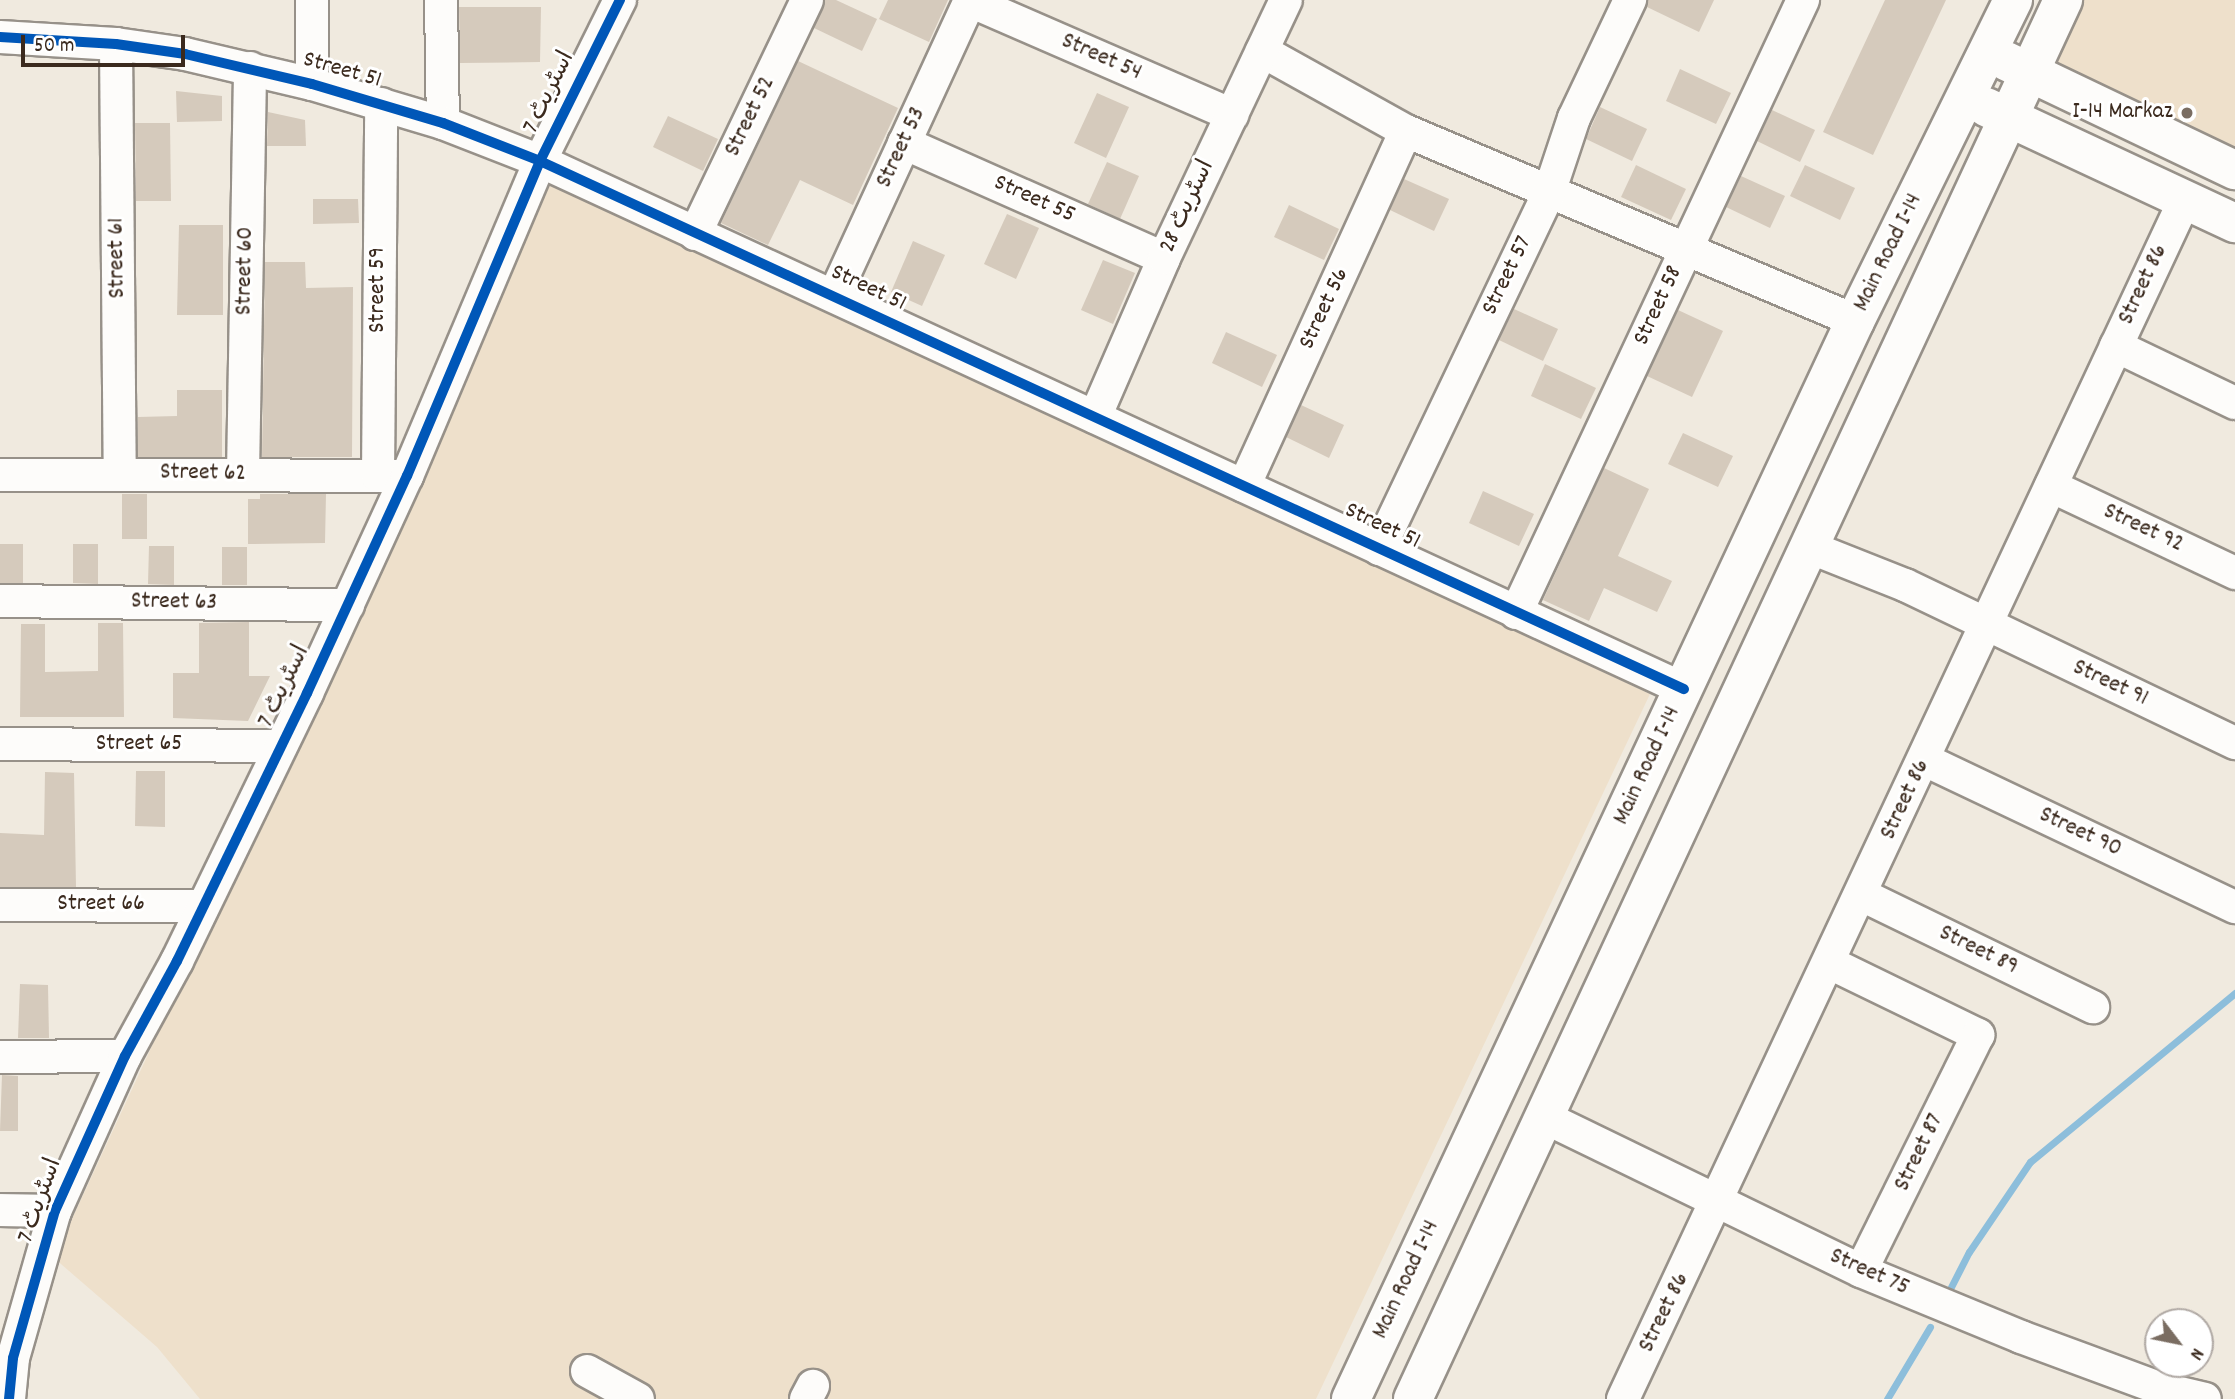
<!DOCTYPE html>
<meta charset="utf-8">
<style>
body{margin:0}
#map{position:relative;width:2235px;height:1399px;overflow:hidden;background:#f0eadf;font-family:Dekko,"Playpen Sans Arabic",sans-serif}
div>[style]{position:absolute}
.built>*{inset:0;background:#eee0cb}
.stream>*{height:7px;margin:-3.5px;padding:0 3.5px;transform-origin:3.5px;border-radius:3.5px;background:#8dbedb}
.building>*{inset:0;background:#d5cabc}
.roads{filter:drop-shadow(2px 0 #979189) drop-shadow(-2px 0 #979189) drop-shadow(0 2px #979189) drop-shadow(0 -2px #979189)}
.minor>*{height:32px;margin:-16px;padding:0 16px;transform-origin:16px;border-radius:16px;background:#fdfcfa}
.major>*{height:38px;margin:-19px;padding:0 19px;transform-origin:19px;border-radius:19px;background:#fdfcfa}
.cycleway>*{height:10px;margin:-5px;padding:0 5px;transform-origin:5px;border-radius:5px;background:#0057b8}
.dots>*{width:19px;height:19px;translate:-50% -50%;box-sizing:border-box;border:4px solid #fff;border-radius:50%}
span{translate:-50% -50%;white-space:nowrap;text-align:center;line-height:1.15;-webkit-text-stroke:6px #fff;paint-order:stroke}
.street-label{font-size:24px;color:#3b2a1e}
.poi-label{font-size:24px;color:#3b2a1e}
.right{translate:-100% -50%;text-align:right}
.north{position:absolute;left:2144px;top:1308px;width:70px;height:70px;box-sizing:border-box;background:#fff;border:2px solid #b1aaa5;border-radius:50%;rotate:122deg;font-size:19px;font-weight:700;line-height:28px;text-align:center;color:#3b2a1e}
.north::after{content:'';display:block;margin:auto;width:24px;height:32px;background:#7a6d62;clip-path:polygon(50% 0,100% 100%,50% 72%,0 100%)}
.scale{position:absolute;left:21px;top:35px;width:164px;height:32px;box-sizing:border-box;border:4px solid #3b2a1e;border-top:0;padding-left:9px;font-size:21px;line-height:24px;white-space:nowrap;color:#3b2a1e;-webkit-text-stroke:5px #fff;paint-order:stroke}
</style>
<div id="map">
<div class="built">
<div style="clip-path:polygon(2073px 0,2235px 0,2235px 159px,2042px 67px)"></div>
<div style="clip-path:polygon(552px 180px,1650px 694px,1316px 1399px,200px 1399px,157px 1347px,54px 1258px)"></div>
</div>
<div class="stream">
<div style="left:1951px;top:1287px;width:39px;rotate:-63deg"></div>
<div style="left:1969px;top:1252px;width:109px;rotate:-55.9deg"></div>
<div style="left:2030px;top:1162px;width:266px;rotate:-39.5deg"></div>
<div style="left:1887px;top:1399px;width:84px;rotate:-59.2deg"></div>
</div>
<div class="building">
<div style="clip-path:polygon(825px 0,836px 0,877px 19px,862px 51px,814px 28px)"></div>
<div style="clip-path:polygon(888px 0,948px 0,929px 42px,879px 19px)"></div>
<div style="clip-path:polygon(1648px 0,1714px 0,1699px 32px,1647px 7px)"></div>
<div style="clip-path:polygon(1885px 0,1946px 0,1873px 155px,1823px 132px)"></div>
<div style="clip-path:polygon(459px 7px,541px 7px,540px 62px,460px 63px)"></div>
<div style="clip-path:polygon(798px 61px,898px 108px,853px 205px,800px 180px,768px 245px,721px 223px)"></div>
<div style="clip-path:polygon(1680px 69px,1731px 93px,1716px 124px,1666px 101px)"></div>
<div style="clip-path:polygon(176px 91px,222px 96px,222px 121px,177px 122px)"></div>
<div style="clip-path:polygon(1097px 93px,1129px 107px,1106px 158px,1074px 143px)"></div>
<div style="clip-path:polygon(1600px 107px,1647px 129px,1632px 161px,1586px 139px)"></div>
<div style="clip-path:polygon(1772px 110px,1815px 130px,1800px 162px,1757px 141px)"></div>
<div style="clip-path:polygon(268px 112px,305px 120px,306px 146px,267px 146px)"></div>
<div style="clip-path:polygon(668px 116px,718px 139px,703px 171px,653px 147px)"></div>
<div style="clip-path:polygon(135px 123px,170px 123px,171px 201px,136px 201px)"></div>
<div style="clip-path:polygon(1107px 162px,1139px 176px,1120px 219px,1088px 204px)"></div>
<div style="clip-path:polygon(1636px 165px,1686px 189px,1671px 220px,1621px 197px)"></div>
<div style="clip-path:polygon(1805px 165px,1855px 188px,1840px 220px,1790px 196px)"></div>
<div style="clip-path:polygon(1741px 176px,1785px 196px,1770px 228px,1726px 207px)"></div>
<div style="clip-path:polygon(1404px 179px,1449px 199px,1434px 231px,1390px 210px)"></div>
<div style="clip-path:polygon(313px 199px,358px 199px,359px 223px,313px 224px)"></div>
<div style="clip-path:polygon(1289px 205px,1339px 229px,1324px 260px,1274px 237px)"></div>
<div style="clip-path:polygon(1007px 214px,1039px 228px,1016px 279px,984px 264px)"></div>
<div style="clip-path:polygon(179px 225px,223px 225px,223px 315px,177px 315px)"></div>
<div style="clip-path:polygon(913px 241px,945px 255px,922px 306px,891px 292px)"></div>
<div style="clip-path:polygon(1103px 260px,1135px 273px,1113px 324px,1081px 310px)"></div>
<div style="clip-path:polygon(265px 262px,305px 262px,306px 288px,353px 287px,352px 457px,262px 457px)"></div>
<div style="clip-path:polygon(1514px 309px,1558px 329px,1543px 361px,1499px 340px)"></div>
<div style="clip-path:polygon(1678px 310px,1723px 331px,1692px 397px,1647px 376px)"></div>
<div style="clip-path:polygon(1226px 332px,1277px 355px,1262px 387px,1212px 363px)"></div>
<div style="clip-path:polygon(1545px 364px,1596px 388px,1581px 419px,1531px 396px)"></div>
<div style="clip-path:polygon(177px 390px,222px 390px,222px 457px,138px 457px,138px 417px,177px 416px)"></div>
<div style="clip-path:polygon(1301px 405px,1344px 425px,1329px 458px,1286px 437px)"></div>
<div style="clip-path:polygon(1683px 433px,1733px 456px,1718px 487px,1668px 464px)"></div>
<div style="clip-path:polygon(1604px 468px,1649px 489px,1618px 556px,1672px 581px,1657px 612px,1604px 588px,1589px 621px,1543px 600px)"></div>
<div style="clip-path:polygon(1483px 491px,1534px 514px,1519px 546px,1469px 523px)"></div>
<div style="clip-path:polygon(122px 494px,147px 494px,147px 539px,122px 539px)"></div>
<div style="clip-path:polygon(260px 494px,326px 494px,325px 543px,248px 544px,248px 499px,260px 499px)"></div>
<div style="clip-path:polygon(0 544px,23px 544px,23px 583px,0 583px)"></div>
<div style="clip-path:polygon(73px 544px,98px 544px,98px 584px,73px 583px)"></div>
<div style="clip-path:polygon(149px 546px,174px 546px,174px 585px,148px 584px)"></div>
<div style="clip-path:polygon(222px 547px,247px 547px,247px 585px,222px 585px)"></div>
<div style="clip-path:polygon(249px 622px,249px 676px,270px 676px,248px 721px,173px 718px,173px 673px,199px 673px,199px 623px)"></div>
<div style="clip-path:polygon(98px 623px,123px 623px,124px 717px,20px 717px,21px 624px,45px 624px,45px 672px,98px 671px)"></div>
<div style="clip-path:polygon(136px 771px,165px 771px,165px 827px,135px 826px)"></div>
<div style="clip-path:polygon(45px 772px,74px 773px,76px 887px,0 887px,0 833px,44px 835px)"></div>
<div style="clip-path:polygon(20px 984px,48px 985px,49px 1038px,18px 1038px)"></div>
<div style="clip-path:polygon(2px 1075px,18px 1076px,18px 1131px,0 1131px)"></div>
</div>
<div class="roads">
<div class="minor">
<div style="left:441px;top:0;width:123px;rotate:89.1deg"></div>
<div style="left:970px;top:1px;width:286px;rotate:23.5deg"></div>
<div style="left:0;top:37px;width:116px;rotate:3.5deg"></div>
<div style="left:116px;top:44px;width:70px;rotate:8.2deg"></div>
<div style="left:185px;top:54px;width:130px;rotate:13.3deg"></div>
<div style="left:312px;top:84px;width:137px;rotate:16.6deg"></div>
<div style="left:443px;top:123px;width:104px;rotate:21.4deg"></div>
<div style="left:540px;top:161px;width:1260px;rotate:24.78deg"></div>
<div style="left:116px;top:44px;width:428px;rotate:89.5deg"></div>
<div style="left:1262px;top:51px;width:165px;rotate:29.1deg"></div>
<div style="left:1406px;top:131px;width:488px;rotate:22.9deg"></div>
<div style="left:312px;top:84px;width:84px;rotate:-90deg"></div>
<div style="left:904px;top:143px;width:284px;rotate:23.9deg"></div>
<div style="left:695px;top:234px;width:259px;rotate:-64.4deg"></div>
<div style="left:834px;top:296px;width:326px;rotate:-65.3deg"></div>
<div style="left:2116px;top:346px;width:132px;rotate:25.6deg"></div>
<div style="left:1095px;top:417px;width:173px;rotate:-66.5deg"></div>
<div style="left:1164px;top:258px;width:285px;rotate:-64.7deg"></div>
<div style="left:243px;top:474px;width:406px;rotate:-89deg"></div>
<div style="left:0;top:475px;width:407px;rotate:0.1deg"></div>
<div style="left:378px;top:476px;width:372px;rotate:-89.5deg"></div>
<div style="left:1244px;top:486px;width:390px;rotate:-65.5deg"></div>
<div style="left:2051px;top:486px;width:204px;rotate:25.3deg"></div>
<div style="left:1809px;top:547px;width:103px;rotate:21.6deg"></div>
<div style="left:1905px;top:585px;width:366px;rotate:25.6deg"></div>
<div style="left:1379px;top:549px;width:395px;rotate:-64.5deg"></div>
<div style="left:1549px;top:193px;width:79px;rotate:-71.6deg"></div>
<div style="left:1574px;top:118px;width:131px;rotate:-64.6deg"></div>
<div style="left:0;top:601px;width:348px;rotate:0.7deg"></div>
<div style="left:1516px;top:613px;width:677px;rotate:-64.91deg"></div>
<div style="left:0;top:744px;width:279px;rotate:0.4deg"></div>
<div style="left:1925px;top:760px;width:343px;rotate:25.4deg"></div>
<div style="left:1862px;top:895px;width:257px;rotate:25.9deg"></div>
<div style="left:0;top:905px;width:203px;rotate:0.3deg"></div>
<div style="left:1830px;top:963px;width:165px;rotate:25.9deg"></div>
<div style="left:1978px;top:1035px;width:263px;rotate:116.4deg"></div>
<div style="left:0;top:1057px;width:125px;rotate:-0.5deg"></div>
<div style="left:1544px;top:1117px;width:352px;rotate:25.9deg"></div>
<div style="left:1861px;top:1271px;width:173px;rotate:22.4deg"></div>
<div style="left:2021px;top:1337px;width:147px;rotate:20.3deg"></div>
<div style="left:2159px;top:1388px;width:47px;rotate:13.4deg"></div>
<div style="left:0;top:1210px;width:55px;rotate:1deg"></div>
<div style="left:587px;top:1371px;width:58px;rotate:28.8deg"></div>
<div style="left:9px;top:1399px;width:41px;rotate:-84.4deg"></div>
<div style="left:13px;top:1358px;width:153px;rotate:-74.1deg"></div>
<div style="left:55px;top:1211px;width:170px;rotate:-65.7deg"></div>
<div style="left:125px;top:1056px;width:108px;rotate:-61.3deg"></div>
<div style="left:177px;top:961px;width:298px;rotate:-64.1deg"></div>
<div style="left:307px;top:693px;width:239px;rotate:-65.3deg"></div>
<div style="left:407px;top:476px;width:342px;rotate:-67.1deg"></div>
<div style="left:540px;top:161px;width:180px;rotate:-63.6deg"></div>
<div style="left:806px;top:1399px;width:15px;rotate:-62deg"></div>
<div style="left:1623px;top:1399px;width:1325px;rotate:-64.9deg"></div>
</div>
<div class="major">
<div style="left:2006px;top:61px;width:254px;rotate:25.5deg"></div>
<div style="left:1986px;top:107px;width:275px;rotate:25deg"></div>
<div style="left:1351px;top:1399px;width:1190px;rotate:-64.94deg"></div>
<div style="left:1855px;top:321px;width:358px;rotate:-63.8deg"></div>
<div style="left:1413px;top:1399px;width:1543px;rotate:-65.08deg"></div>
</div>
</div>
<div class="cycleway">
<div style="left:0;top:37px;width:116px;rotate:3.5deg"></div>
<div style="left:116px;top:44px;width:70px;rotate:8.2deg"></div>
<div style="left:185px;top:54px;width:130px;rotate:13.3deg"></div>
<div style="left:312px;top:84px;width:137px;rotate:16.6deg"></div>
<div style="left:443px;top:123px;width:104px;rotate:21.4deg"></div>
<div style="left:540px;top:161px;width:1260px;rotate:24.78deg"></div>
<div style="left:9px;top:1399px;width:41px;rotate:-84.4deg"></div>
<div style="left:13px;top:1358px;width:153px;rotate:-74.1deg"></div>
<div style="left:55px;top:1211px;width:170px;rotate:-65.7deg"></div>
<div style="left:125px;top:1056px;width:108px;rotate:-61.3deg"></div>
<div style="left:177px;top:961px;width:298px;rotate:-64.1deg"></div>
<div style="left:307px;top:693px;width:239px;rotate:-65.3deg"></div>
<div style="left:407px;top:476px;width:342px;rotate:-67.1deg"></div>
<div style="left:540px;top:161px;width:180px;rotate:-63.6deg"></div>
</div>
<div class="dots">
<div style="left:2187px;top:113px;background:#7a6d62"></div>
</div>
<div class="street-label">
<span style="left:1101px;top:58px;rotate:24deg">Street 54</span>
<span style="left:342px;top:71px;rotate:16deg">Street 51</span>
<span style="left:550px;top:93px;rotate:-64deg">اسٹریٹ 7</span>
<span style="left:751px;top:117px;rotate:-64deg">Street 52</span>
<span style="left:902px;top:148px;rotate:-65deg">Street 53</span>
<span style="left:1034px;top:200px;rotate:24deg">Street 55</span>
<span style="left:1188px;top:207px;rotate:-65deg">اسٹریٹ 28</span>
<span style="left:1889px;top:253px;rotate:-64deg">Main Road I-14</span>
<span style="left:118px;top:258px;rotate:-91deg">Street 61</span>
<span style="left:246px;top:271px;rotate:-89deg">Street 60</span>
<span style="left:1508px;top:276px;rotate:-64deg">Street 57</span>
<span style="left:2144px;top:285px;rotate:-65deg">Street 86</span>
<span style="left:868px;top:289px;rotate:25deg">Street 51</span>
<span style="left:379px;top:290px;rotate:-90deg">Street 59</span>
<span style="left:1659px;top:306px;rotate:-65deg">Street 58</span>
<span style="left:1325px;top:309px;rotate:-65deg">Street 56</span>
<span style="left:203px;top:474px;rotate:1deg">Street 62</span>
<span style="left:1382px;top:527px;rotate:25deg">Street 51</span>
<span style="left:2143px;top:529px;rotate:25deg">Street 92</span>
<span style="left:174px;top:603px;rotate:1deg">Street 63</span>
<span style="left:2110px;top:684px;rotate:25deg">Street 91</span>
<span style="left:285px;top:687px;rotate:-64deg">اسٹریٹ 7</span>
<span style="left:139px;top:745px">Street 65</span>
<span style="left:1648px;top:766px;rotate:-65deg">Main Road I-14</span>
<span style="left:1906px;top:800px;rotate:-65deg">Street 86</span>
<span style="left:2080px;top:833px;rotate:25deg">Street 90</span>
<span style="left:101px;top:905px">Street 66</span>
<span style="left:1978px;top:951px;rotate:26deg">Street 89</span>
<span style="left:1920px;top:1153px;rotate:-64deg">Street 87</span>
<span style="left:41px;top:1201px;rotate:-70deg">اسٹریٹ 7</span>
<span style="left:1869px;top:1273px;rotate:24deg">Street 75</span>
<span style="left:1407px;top:1280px;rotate:-65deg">Main Road I-14</span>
<span style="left:1665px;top:1313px;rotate:-64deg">Street 86</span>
</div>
<div class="poi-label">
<span class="right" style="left:2173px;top:113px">I-14 Markaz</span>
</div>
<div class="north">N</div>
<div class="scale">50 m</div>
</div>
